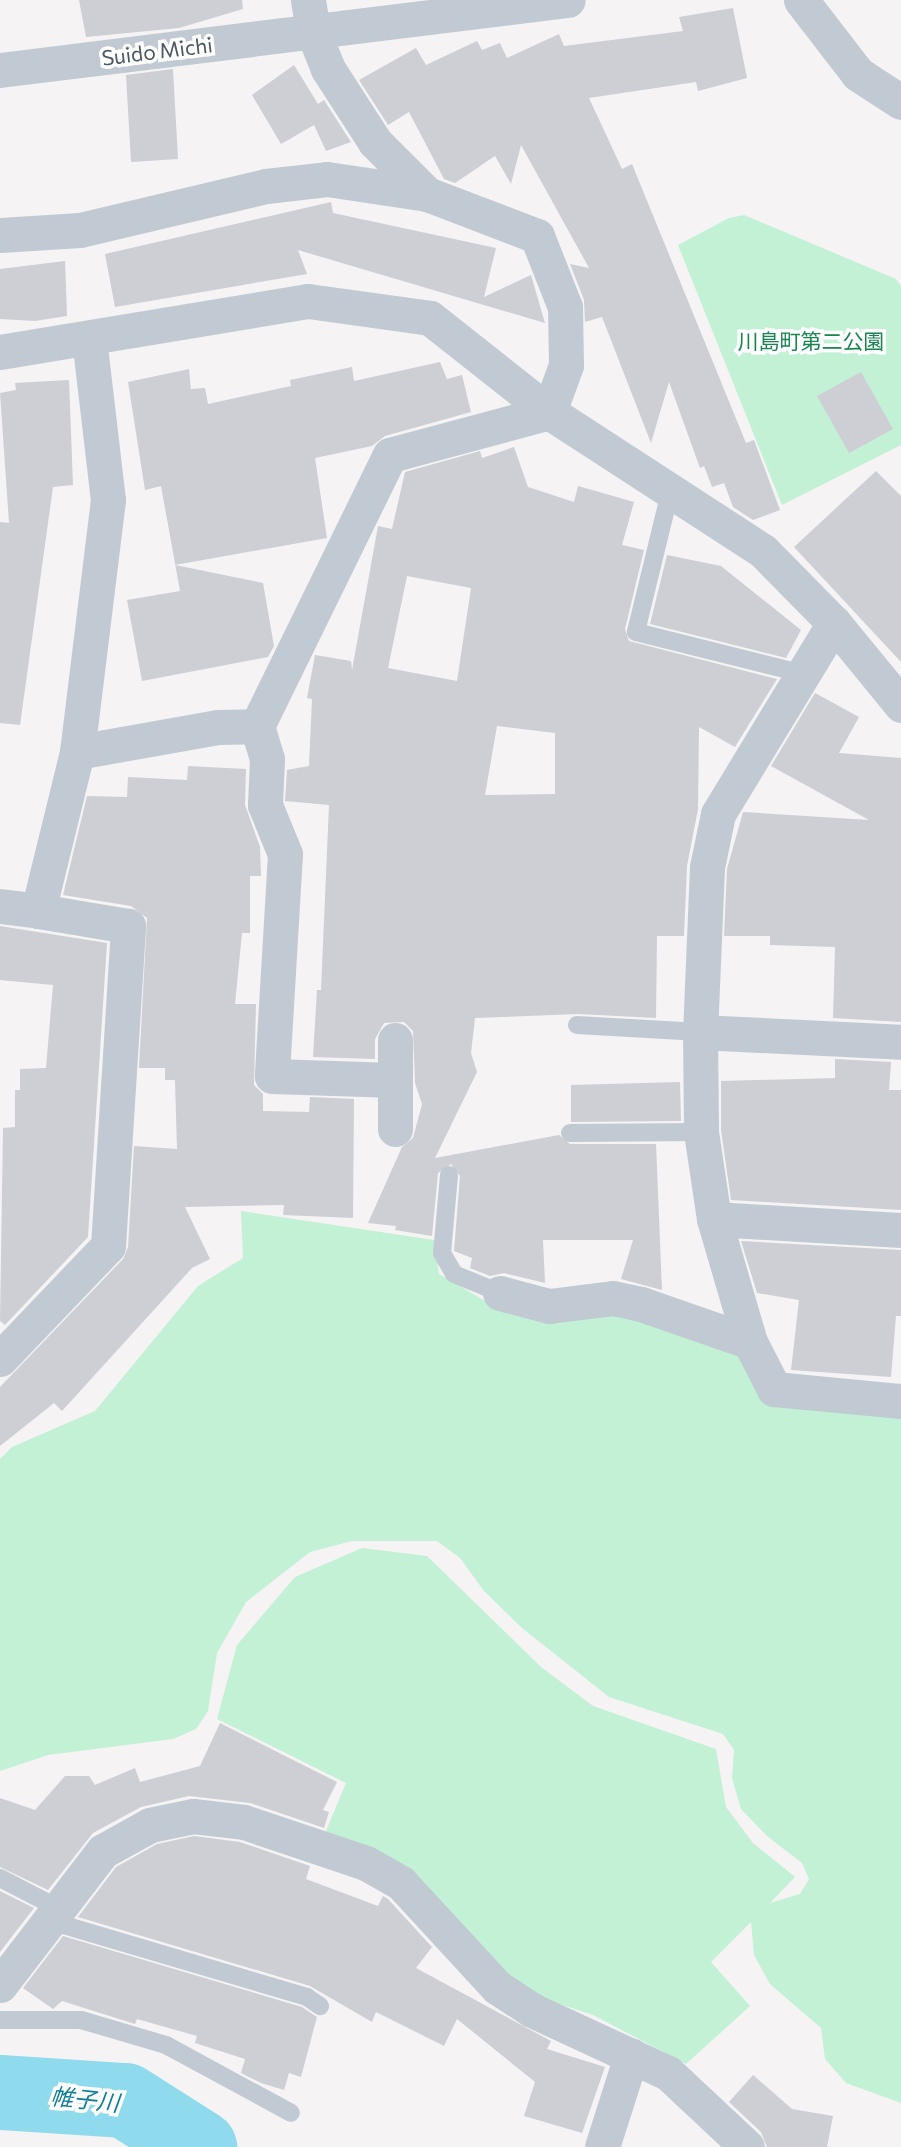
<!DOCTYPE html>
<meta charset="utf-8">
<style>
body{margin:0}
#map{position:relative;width:901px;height:2147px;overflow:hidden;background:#f5f3f3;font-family:Commissioner,"Noto Sans JP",sans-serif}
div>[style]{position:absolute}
.green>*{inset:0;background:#c3f1d5}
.river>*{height:75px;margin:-37.5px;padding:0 37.5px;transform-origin:37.5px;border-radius:37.5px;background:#90daee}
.building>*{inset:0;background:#cdcfd5}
.lane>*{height:18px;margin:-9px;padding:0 9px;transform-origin:9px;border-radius:9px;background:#c1cad2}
.street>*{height:35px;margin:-17.5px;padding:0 17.5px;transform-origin:17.5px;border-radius:17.5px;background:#c1cad2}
span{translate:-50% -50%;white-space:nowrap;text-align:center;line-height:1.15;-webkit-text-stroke:7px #fff;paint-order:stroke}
.street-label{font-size:21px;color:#4a5661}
.park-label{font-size:21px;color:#17864f}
.water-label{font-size:23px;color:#0c7c9b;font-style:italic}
</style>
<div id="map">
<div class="green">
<div style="clip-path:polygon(744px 215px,896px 279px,901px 286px,901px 445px,782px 505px,678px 245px,729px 218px)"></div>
<div style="clip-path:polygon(241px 1211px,434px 1240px,439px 1274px,499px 1309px,644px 1310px,740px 1350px,773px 1395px,901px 1408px,901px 2103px,846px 2083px,825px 2059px,821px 2028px,770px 1984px,754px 1955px,751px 1922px,711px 1962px,750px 2006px,686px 2064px,593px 2015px,538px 1997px,323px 1838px,346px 1783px,217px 1719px,237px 1645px,295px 1577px,362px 1548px,427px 1556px,541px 1667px,593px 1706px,716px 1749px,726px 1807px,753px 1843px,795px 1877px,770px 1903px,800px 1894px,809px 1879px,802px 1863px,767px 1836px,741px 1809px,732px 1778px,734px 1750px,723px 1734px,609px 1697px,522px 1628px,484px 1591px,460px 1558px,437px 1541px,352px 1541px,310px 1552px,246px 1602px,217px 1653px,208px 1711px,196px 1729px,173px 1739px,48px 1755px,0 1771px,0 1459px,12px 1447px,95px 1411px,198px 1286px,243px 1258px)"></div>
</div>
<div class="river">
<div style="left:0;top:2092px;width:125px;rotate:3.7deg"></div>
<div style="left:125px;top:2100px;width:88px;rotate:32.4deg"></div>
</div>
<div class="building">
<div style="clip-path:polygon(79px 0,242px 0,243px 9px,179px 28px,86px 37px)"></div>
<div style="clip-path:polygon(733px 8px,747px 78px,698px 91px,696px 82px,589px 98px,622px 169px,632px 164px,746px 443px,754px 440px,780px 510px,753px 520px,733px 507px,724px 483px,712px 487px,704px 466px,700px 468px,669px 382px,651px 443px,602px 317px,585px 322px,584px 300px,570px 264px,589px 268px,521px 145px,511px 184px,495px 156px,455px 183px,444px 179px,409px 112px,388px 125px,359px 80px,416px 48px,426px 65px,477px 41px,482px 50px,500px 43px,507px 58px,559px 34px,564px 46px,683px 31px,679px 17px)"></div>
<div style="clip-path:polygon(294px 65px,318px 104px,324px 100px,351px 142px,326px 151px,314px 125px,281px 144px,252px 95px)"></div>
<div style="clip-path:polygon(173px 69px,178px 159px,131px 162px,126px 75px)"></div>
<div style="clip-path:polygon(331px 202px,333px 213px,496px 248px,484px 297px,531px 275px,545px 323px,298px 250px,307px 274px,115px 307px,105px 254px)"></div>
<div style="clip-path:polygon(65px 261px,67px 316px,35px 321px,0 319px,0 269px)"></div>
<div style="clip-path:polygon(440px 362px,447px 379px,462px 375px,471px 412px,385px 436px,372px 446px,315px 458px,327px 538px,175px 565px,263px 583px,274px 646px,268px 657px,142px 681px,127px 600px,180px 591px,161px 486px,145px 490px,128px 382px,189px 369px,191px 389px,205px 388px,208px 404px,291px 386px,290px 380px,352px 367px,354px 381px)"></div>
<div style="clip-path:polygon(861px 372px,893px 429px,849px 453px,817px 396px)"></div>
<div style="clip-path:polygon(69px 380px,73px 485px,53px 487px,20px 725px,0 723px,0 522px,9px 523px,0 393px,16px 390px,15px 383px)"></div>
<div style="clip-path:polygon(evenodd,514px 447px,528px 487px,574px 502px,578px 486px,634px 502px,622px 545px,644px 550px,625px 629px,629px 641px,777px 679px,735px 747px,699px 727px,698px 809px,687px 866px,684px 936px,657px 936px,656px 1018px,578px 1014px,475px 1018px,471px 1053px,477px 1072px,435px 1158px,559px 1135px,570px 1144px,656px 1144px,662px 1290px,621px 1279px,633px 1240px,543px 1240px,545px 1283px,504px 1273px,490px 1276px,470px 1268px,472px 1258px,454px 1251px,460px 1176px,451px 1164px,438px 1173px,432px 1236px,395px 1230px,396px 1226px,368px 1223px,402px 1147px,413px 1138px,422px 1104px,415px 1083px,413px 1031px,404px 1022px,384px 1023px,375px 1039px,375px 1059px,313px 1057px,317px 990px,321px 990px,329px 805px,285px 801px,287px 770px,309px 766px,312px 699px,307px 698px,315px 655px,351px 661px,352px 670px,378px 526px,392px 529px,405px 472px,480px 451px,482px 458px,514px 447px,407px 576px,471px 588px,457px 681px,388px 668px,407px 576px,514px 447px,497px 726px,555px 733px,555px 794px,485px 795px,497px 726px)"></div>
<div style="clip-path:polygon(876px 471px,901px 496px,901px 662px,794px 547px)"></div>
<div style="clip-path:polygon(667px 555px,721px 566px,801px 630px,786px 658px,650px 624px)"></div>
<div style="clip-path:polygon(815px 693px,859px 717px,839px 753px,901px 758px,901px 1022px,833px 1018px,835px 947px,770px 945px,770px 936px,724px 936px,727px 869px,743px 812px,869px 820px,771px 766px)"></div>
<div style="clip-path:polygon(188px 766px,246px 769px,245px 805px,260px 847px,261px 876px,250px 876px,250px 933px,242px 933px,235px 1004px,256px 1004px,254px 1085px,263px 1094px,263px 1111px,309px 1112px,310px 1097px,354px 1099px,353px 1218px,283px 1215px,284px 1205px,185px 1207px,210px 1259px,192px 1268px,62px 1411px,54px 1403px,0 1446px,0 1387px,123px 1259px,128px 1247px,134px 1146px,177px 1149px,175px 1080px,165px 1080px,165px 1068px,139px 1068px,147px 918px,131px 906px,63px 895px,87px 796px,127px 797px,128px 777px,187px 780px)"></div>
<div style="clip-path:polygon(0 926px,107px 943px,88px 1237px,5px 1325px,0 1321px,3px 1128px,15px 1127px,15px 1090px,20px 1090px,20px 1069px,46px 1068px,53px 985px,0 980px)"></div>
<div style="clip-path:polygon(835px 1059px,891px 1062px,889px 1090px,901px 1090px,901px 1210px,731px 1200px,721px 1130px,721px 1081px,835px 1078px)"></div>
<div style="clip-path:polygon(680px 1082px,681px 1121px,571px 1122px,571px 1085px)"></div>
<div style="clip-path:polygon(741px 1241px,901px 1250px,901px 1316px,896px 1316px,891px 1377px,791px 1370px,799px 1300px,757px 1293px)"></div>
<div style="clip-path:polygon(220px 1723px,337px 1782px,323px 1810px,329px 1812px,324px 1828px,250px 1803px,189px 1796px,141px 1807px,93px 1833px,48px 1890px,0 1867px,0 1798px,35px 1810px,65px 1776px,89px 1776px,95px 1785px,135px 1768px,140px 1782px,200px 1766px)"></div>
<div style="clip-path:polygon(194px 1836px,240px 1842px,310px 1866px,306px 1879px,378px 1906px,383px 1896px,388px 1899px,432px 1947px,416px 1968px,551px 2041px,547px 2049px,605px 2067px,582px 2133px,524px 2116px,535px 2082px,457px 2019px,444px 2046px,376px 2012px,372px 2022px,310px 1986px,78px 1917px,116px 1867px,157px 1844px)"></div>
<div style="clip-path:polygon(0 1891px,34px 1908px,0 1952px)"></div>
<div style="clip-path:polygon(63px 1936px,302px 2007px,317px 2017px,301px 2077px,289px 2073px,284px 2090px,261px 2083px,241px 2073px,245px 2059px,195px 2043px,197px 2036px,137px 2019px,135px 2024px,62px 2001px,53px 2009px,23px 1988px)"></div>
<div style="clip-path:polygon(753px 2075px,792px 2109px,833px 2116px,827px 2147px,767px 2147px,761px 2132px,729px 2102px)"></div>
</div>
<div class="lane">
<div style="left:671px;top:488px;width:148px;rotate:103.7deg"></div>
<div style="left:636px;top:632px;width:170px;rotate:14deg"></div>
<div style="left:577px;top:1025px;width:123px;rotate:3.3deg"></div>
<div style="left:570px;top:1133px;width:131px;rotate:-0.4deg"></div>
<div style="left:449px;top:1175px;width:78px;rotate:95.1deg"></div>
<div style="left:442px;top:1253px;width:24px;rotate:60deg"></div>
<div style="left:454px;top:1274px;width:50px;rotate:22.4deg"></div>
<div style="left:0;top:1878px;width:63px;rotate:27.4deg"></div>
<div style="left:47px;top:1920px;width:271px;rotate:16.5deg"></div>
<div style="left:307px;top:1997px;width:16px;rotate:35deg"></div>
<div style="left:0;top:2020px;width:81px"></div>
<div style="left:81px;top:2020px;width:89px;rotate:16.4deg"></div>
<div style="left:166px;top:2045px;width:142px;rotate:28.5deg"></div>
</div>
<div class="street">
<div style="left:308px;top:0;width:31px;rotate:81deg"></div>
<div style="left:313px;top:31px;width:41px;rotate:68.5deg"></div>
<div style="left:328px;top:69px;width:87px;rotate:57.2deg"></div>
<div style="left:375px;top:142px;width:74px;rotate:45deg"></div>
<div style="left:427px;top:194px;width:118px;rotate:20.9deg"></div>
<div style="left:537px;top:236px;width:76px;rotate:68.5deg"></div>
<div style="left:565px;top:307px;width:58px;rotate:89deg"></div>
<div style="left:566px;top:365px;width:50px;rotate:109.9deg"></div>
<div style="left:801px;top:0;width:93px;rotate:52.4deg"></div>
<div style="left:858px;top:74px;width:51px;rotate:33.1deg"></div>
<div style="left:0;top:70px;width:572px;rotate:-7.03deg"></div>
<div style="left:0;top:235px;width:80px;rotate:-3.6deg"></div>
<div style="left:80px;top:230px;width:191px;rotate:-13.3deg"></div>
<div style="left:266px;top:186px;width:61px;rotate:-6.5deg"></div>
<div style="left:327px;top:179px;width:101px;rotate:8.5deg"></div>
<div style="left:0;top:352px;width:312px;rotate:-9.4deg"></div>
<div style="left:308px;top:301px;width:123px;rotate:7.9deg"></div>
<div style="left:430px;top:318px;width:152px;rotate:38.3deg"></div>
<div style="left:549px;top:412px;width:255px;rotate:33deg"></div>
<div style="left:763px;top:551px;width:101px;rotate:45.4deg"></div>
<div style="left:834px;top:623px;width:106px;rotate:50.7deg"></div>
<div style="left:834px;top:623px;width:223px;rotate:121.3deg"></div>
<div style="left:718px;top:814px;width:54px;rotate:101.7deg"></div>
<div style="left:707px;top:867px;width:165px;rotate:92.4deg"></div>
<div style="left:700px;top:1032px;width:100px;rotate:89.4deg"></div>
<div style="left:701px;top:1132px;width:88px;rotate:81.5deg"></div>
<div style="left:714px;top:1219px;width:128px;rotate:73.7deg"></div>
<div style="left:750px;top:1342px;width:53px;rotate:62.9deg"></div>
<div style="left:774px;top:1389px;width:128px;rotate:5.4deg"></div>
<div style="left:257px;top:726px;width:34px;rotate:73deg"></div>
<div style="left:267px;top:759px;width:46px;rotate:92.5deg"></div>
<div style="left:265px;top:805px;width:53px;rotate:67.8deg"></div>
<div style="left:285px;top:854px;width:222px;rotate:93.4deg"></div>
<div style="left:272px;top:1076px;width:123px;rotate:1.9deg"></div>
<div style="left:77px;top:752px;width:254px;rotate:-83deg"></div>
<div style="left:108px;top:500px;width:162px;rotate:-96.7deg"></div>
<div style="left:0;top:906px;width:38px;rotate:7deg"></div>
<div style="left:38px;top:911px;width:164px;rotate:-76.2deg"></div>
<div style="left:77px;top:752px;width:143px;rotate:-10.1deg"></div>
<div style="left:218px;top:727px;width:39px;rotate:-1deg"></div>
<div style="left:257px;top:726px;width:302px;rotate:-63.9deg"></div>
<div style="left:390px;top:455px;width:165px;rotate:-15.1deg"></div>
<div style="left:700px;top:1032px;width:201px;rotate:2.8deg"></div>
<div style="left:395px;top:1129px;width:89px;rotate:-90deg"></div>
<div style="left:714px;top:1219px;width:187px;rotate:3.4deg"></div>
<div style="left:500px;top:1293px;width:51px;rotate:14.9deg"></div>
<div style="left:549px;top:1306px;width:64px;rotate:-7.1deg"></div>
<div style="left:613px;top:1298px;width:29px;rotate:12deg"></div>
<div style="left:641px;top:1304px;width:115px;rotate:19.2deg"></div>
<div style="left:0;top:1359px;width:156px;rotate:-46.3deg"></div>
<div style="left:108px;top:1246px;width:321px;rotate:-86.4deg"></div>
<div style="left:128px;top:926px;width:91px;rotate:-170.5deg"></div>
<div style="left:0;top:1985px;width:169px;rotate:-52.5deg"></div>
<div style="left:103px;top:1851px;width:54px;rotate:-29deg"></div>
<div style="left:150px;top:1825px;width:44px;rotate:-11.8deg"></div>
<div style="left:193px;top:1816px;width:51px;rotate:6.7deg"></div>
<div style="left:244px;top:1822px;width:129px;rotate:18.6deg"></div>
<div style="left:366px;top:1863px;width:40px;rotate:29.7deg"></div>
<div style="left:401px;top:1883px;width:142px;rotate:47.3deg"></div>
<div style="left:497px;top:1987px;width:42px;rotate:33.3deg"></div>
<div style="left:532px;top:2010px;width:150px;rotate:24.9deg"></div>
<div style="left:668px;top:2073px;width:108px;rotate:43.1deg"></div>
<div style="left:602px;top:2147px;width:96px;rotate:-72.3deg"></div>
</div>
<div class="street-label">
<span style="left:157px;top:51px;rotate:-7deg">Suido Michi</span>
</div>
<div class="park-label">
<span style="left:811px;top:341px">川島町第二公園</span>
</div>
<div class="water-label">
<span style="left:85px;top:2099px;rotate:6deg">帷子川</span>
</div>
</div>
